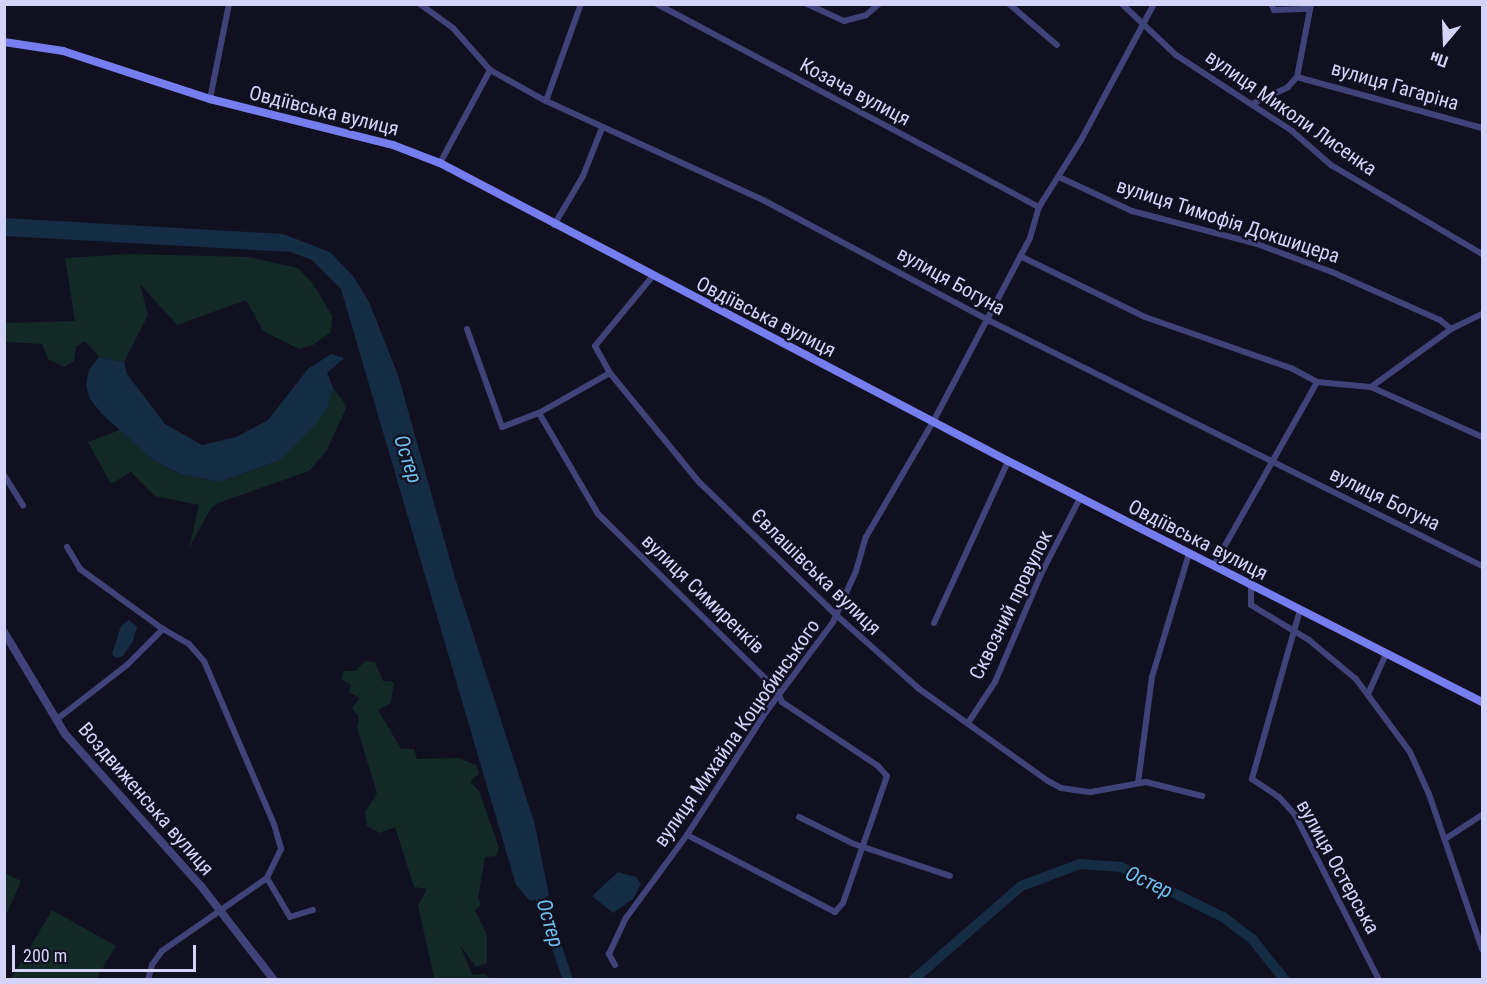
<!DOCTYPE html>
<meta charset="utf-8">
<style>
body{margin:0}
#map{position:relative;width:1487px;height:984px;overflow:hidden;background:#111020;font-family:"Roboto Condensed",sans-serif}
div>[style]{position:absolute}
.green>*{inset:0;background:#132926}
.water>*{inset:0;background:#152c45}
.river>*{height:10px;margin:-5px;padding:0 5px;transform-origin:5px;border-radius:5px;background:#152c45}
.minor>*{height:6px;margin:-3px;padding:0 3px;transform-origin:3px;border-radius:3px;background:#404379}
.tertiary>*{height:8px;margin:-4px;padding:0 4px;transform-origin:4px;border-radius:4px;background:#404379}
.secondary>*{height:8px;margin:-4px;padding:0 4px;transform-origin:4px;border-radius:4px;background:#767eef}
span{translate:-50% -50%;white-space:nowrap;text-align:center;line-height:1.15;-webkit-text-stroke:4.5px #111020;paint-order:stroke}
.street-label{font-size:20px;color:#d4d4fa}
.water-label{font-size:21px;color:#6ebfee;font-style:italic}
.frame{position:absolute;inset:0;border:6px solid #d4d4fa;pointer-events:none}
.north{position:absolute;left:1415px;top:12px;width:60px;height:60px;-webkit-text-stroke:4px #111020;paint-order:stroke;rotate:199deg;font-size:16px;font-weight:700;line-height:24px;text-align:center;color:#d4d4fa}
.north::after{content:'';display:block;margin:auto;width:21px;height:27px;background:#d4d4fa;clip-path:polygon(50% 0,100% 100%,50% 72%,0 100%)}
.scale{position:absolute;left:12px;top:945px;width:184px;height:27px;box-sizing:border-box;border:3px solid #d4d4fa;border-top:0;padding-left:8px;font-size:18px;line-height:21px;white-space:nowrap;color:#d4d4fa;-webkit-text-stroke:4px #111020;paint-order:stroke}
</style>
<div id="map">
<div class="green">
<div style="clip-path:polygon(129px 254px,248px 257px,298px 268px,314px 285px,332px 316px,331px 332px,313px 345px,299px 349px,263px 331px,246px 300px,177px 325px,140px 284px,148px 315px,124px 362px,99px 357px,85px 341px,76px 347px,74px 361px,64px 367px,48px 359px,42px 344px,5px 342px,6px 323px,75px 321px,65px 258px)"></div>
<div style="clip-path:polygon(333px 388px,347px 406px,327px 450px,309px 471px,218px 503px,211px 508px,189px 548px,199px 505px,155px 496px,131px 472px,111px 484px,88px 442px,120px 430px,153px 460px,180px 474px,219px 482px,280px 460px,328px 407px)"></div>
<div style="clip-path:polygon(365px 661px,375px 662px,383px 681px,394px 682px,391px 703px,378px 710px,401px 749px,414px 749px,417px 759px,458px 758px,476px 765px,479px 774px,470px 782px,479px 791px,499px 848px,496px 856px,485px 857px,478px 898px,481px 905px,475px 910px,487px 935px,487px 963px,476px 967px,460px 945px,472px 975px,484px 974px,491px 979px,434px 978px,418px 905px,427px 889px,414px 887px,395px 827px,380px 833px,367px 826px,365px 812px,377px 793px,357px 728px,359px 717px,352px 708px,360px 698px,349px 692px,351px 685px,341px 679px,344px 671px,355px 671px)"></div>
<div style="clip-path:polygon(5px 873px,21px 881px,7px 913px,5px 912px)"></div>
<div style="clip-path:polygon(52px 910px,116px 946px,96px 979px,11px 979px)"></div>
</div>
<div class="water">
<div style="clip-path:polygon(5px 218px,283px 234px,330px 252px,353px 276px,369px 302px,398px 375px,455px 578px,535px 825px,549px 896px,530px 901px,516px 885px,341px 289px,312px 260px,291px 252px,5px 236px)"></div>
<div style="clip-path:polygon(331px 354px,344px 358px,327px 373px,333px 388px,328px 407px,315px 425px,280px 460px,219px 482px,180px 474px,153px 460px,102px 414px,90px 399px,86px 385px,89px 370px,99px 357px,124px 362px,127px 374px,165px 424px,202px 445px,236px 437px,268px 420px,308px 369px)"></div>
<div style="clip-path:polygon(129px 620px,137px 627px,133px 641px,123px 656px,116px 658px,112px 654px,121px 626px)"></div>
<div style="clip-path:polygon(618px 872px,636px 877px,641px 884px,633px 899px,613px 913px,592px 896px)"></div>
</div>
<div class="river">
<div style="left:536px;top:885px;width:100px;rotate:71.4deg"></div>
<div style="left:913px;top:980px;width:143px;rotate:-41deg"></div>
<div style="left:1021px;top:886px;width:63px;rotate:-20.4deg"></div>
<div style="left:1080px;top:864px;width:41px;rotate:4.2deg"></div>
<div style="left:1121px;top:867px;width:114px;rotate:26.1deg"></div>
<div style="left:1223px;top:917px;width:38px;rotate:37deg"></div>
<div style="left:1253px;top:940px;width:51px;rotate:51.3deg"></div>
</div>
<div class="minor">
<div style="left:420px;top:4px;width:41px;rotate:36deg"></div>
<div style="left:453px;top:28px;width:56px;rotate:48.6deg"></div>
<div style="left:490px;top:70px;width:64px;rotate:29deg"></div>
<div style="left:546px;top:101px;width:241px;rotate:24.5deg"></div>
<div style="left:765px;top:201px;width:251px;rotate:28.1deg"></div>
<div style="left:986px;top:319px;width:554px;rotate:26.47deg"></div>
<div style="left:657px;top:4px;width:433px;rotate:28deg"></div>
<div style="left:807px;top:4px;width:41px;rotate:24.7deg"></div>
<div style="left:844px;top:21px;width:23px;rotate:-15deg"></div>
<div style="left:866px;top:15px;width:17px;rotate:-40deg"></div>
<div style="left:1009px;top:4px;width:63px;rotate:40.5deg"></div>
<div style="left:1122px;top:4px;width:74px;rotate:43.4deg"></div>
<div style="left:1176px;top:55px;width:139px;rotate:33.2deg"></div>
<div style="left:1292px;top:131px;width:52px;rotate:41.1deg"></div>
<div style="left:1331px;top:165px;width:175px;rotate:30.5deg"></div>
<div style="left:1271px;top:4px;width:7px;rotate:63deg"></div>
<div style="left:1274px;top:10px;width:36px;rotate:-2deg"></div>
<div style="left:1297px;top:77px;width:192px;rotate:15.4deg"></div>
<div style="left:210px;top:99px;width:97px;rotate:-78.7deg"></div>
<div style="left:546px;top:101px;width:103px;rotate:-70.2deg"></div>
<div style="left:1252px;top:104px;width:40px;rotate:-25deg"></div>
<div style="left:1288px;top:87px;width:13px;rotate:-48deg"></div>
<div style="left:1297px;top:77px;width:74px;rotate:-79.1deg"></div>
<div style="left:440px;top:163px;width:106px;rotate:-61.7deg"></div>
<div style="left:1059px;top:177px;width:81px;rotate:25deg"></div>
<div style="left:1132px;top:211px;width:129px;rotate:14.8deg"></div>
<div style="left:1257px;top:244px;width:80px;rotate:20.5deg"></div>
<div style="left:1332px;top:272px;width:118px;rotate:24deg"></div>
<div style="left:1440px;top:320px;width:14px;rotate:39deg"></div>
<div style="left:554px;top:225px;width:57px;rotate:-59.4deg"></div>
<div style="left:583px;top:176px;width:52px;rotate:-68.4deg"></div>
<div style="left:1020px;top:256px;width:139px;rotate:26deg"></div>
<div style="left:1145px;top:317px;width:155px;rotate:19.3deg"></div>
<div style="left:1291px;top:368px;width:30px;rotate:28deg"></div>
<div style="left:652px;top:277px;width:89px;rotate:129.6deg"></div>
<div style="left:595px;top:346px;width:31px;rotate:61deg"></div>
<div style="left:610px;top:373px;width:141px;rotate:50.8deg"></div>
<div style="left:699px;top:482px;width:190px;rotate:44.1deg"></div>
<div style="left:835px;top:614px;width:111px;rotate:41.7deg"></div>
<div style="left:918px;top:688px;width:160px;rotate:35.6deg"></div>
<div style="left:1048px;top:781px;width:15px;rotate:28deg"></div>
<div style="left:1061px;top:788px;width:30px;rotate:8deg"></div>
<div style="left:1091px;top:792px;width:56px;rotate:-10.3deg"></div>
<div style="left:1146px;top:782px;width:58px;rotate:14deg"></div>
<div style="left:467px;top:329px;width:104px;rotate:70.3deg"></div>
<div style="left:502px;top:427px;width:40px;rotate:-21deg"></div>
<div style="left:539px;top:413px;width:81px;rotate:-29.4deg"></div>
<div style="left:1371px;top:387px;width:122px;rotate:24.2deg"></div>
<div style="left:539px;top:413px;width:117px;rotate:59.7deg"></div>
<div style="left:598px;top:514px;width:251px;rotate:44.5deg"></div>
<div style="left:777px;top:690px;width:13px;rotate:67deg"></div>
<div style="left:782px;top:702px;width:115px;rotate:33.7deg"></div>
<div style="left:878px;top:766px;width:13px;rotate:48deg"></div>
<div style="left:887px;top:776px;width:134px;rotate:109.1deg"></div>
<div style="left:843px;top:903px;width:12px;rotate:132deg"></div>
<div style="left:835px;top:912px;width:167px;rotate:-152.5deg"></div>
<div style="left:4px;top:475px;width:36px;rotate:58deg"></div>
<div style="left:67px;top:547px;width:26px;rotate:59deg"></div>
<div style="left:80px;top:569px;width:102px;rotate:35.9deg"></div>
<div style="left:1214px;top:565px;width:210px;rotate:-60.6deg"></div>
<div style="left:1317px;top:382px;width:54px;rotate:5.3deg"></div>
<div style="left:1371px;top:387px;width:99px;rotate:-35.9deg"></div>
<div style="left:1451px;top:329px;width:34px;rotate:-26deg"></div>
<div style="left:1251px;top:585px;width:20px;rotate:90deg"></div>
<div style="left:1251px;top:605px;width:68px;rotate:31.1deg"></div>
<div style="left:1309px;top:640px;width:61px;rotate:39.7deg"></div>
<div style="left:1356px;top:679px;width:91px;rotate:53.5deg"></div>
<div style="left:1410px;top:752px;width:46px;rotate:65.7deg"></div>
<div style="left:1429px;top:794px;width:164px;rotate:71.1deg"></div>
<div style="left:1300px;top:610px;width:176px;rotate:105.9deg"></div>
<div style="left:1252px;top:779px;width:32px;rotate:34deg"></div>
<div style="left:1279px;top:797px;width:24px;rotate:48deg"></div>
<div style="left:1295px;top:815px;width:185px;rotate:63deg"></div>
<div style="left:934px;top:623px;width:178px;rotate:-65.4deg"></div>
<div style="left:1368px;top:694px;width:44px;rotate:-65.8deg"></div>
<div style="left:56px;top:720px;width:90px;rotate:-37.8deg"></div>
<div style="left:127px;top:665px;width:51px;rotate:-45deg"></div>
<div style="left:163px;top:629px;width:30px;rotate:30deg"></div>
<div style="left:189px;top:644px;width:23px;rotate:49deg"></div>
<div style="left:204px;top:661px;width:177px;rotate:66.8deg"></div>
<div style="left:274px;top:824px;width:26px;rotate:74deg"></div>
<div style="left:281px;top:849px;width:32px;rotate:116deg"></div>
<div style="left:267px;top:878px;width:128px;rotate:145.2deg"></div>
<div style="left:162px;top:951px;width:17px;rotate:126deg"></div>
<div style="left:152px;top:965px;width:16px;rotate:105deg"></div>
<div style="left:968px;top:723px;width:49px;rotate:-56.6deg"></div>
<div style="left:995px;top:682px;width:117px;rotate:-66.9deg"></div>
<div style="left:1041px;top:574px;width:85px;rotate:-62.8deg"></div>
<div style="left:1138px;top:783px;width:107px;rotate:-82.5deg"></div>
<div style="left:1152px;top:677px;width:128px;rotate:-73.3deg"></div>
<div style="left:799px;top:817px;width:61px;rotate:26.1deg"></div>
<div style="left:854px;top:844px;width:101px;rotate:18.4deg"></div>
<div style="left:1445px;top:839px;width:44px;rotate:-33deg"></div>
<div style="left:267px;top:878px;width:45px;rotate:59.5deg"></div>
<div style="left:290px;top:917px;width:24px;rotate:-17deg"></div>
<div style="left:615px;top:965px;width:13px;rotate:-119deg"></div>
<div style="left:609px;top:954px;width:40px;rotate:-65deg"></div>
<div style="left:626px;top:918px;width:103px;rotate:-53.7deg"></div>
<div style="left:687px;top:835px;width:146px;rotate:-57.3deg"></div>
<div style="left:766px;top:712px;width:112px;rotate:-53.3deg"></div>
<div style="left:833px;top:622px;width:56px;rotate:-65.7deg"></div>
<div style="left:856px;top:571px;width:35px;rotate:-74deg"></div>
<div style="left:866px;top:537px;width:133px;rotate:-59.8deg"></div>
<div style="left:933px;top:422px;width:208px;rotate:-62.2deg"></div>
<div style="left:1030px;top:238px;width:32px;rotate:-74deg"></div>
<div style="left:1039px;top:207px;width:79px;rotate:-57.9deg"></div>
<div style="left:1081px;top:140px;width:154px;rotate:-61.8deg"></div>
</div>
<div class="tertiary">
<div style="left:4px;top:632px;width:119px;rotate:59.1deg"></div>
<div style="left:65px;top:734px;width:204px;rotate:48.2deg"></div>
<div style="left:201px;top:886px;width:119px;rotate:52.2deg"></div>
</div>
<div class="secondary">
<div style="left:4px;top:42px;width:60px;rotate:8.7deg"></div>
<div style="left:63px;top:51px;width:155px;rotate:18.1deg"></div>
<div style="left:210px;top:99px;width:189px;rotate:14.1deg"></div>
<div style="left:393px;top:145px;width:50px;rotate:21deg"></div>
<div style="left:440px;top:163px;width:641px;rotate:27.68deg"></div>
<div style="left:1008px;top:461px;width:532px;rotate:26.95deg"></div>
</div>
<div class="street-label">
<span style="left:1395px;top:86px;rotate:16deg">вулиця Гагаріна</span>
<span style="left:855px;top:92px;rotate:28deg">Козача вулиця</span>
<span style="left:324px;top:111px;rotate:14deg">Овдіївська вулиця</span>
<span style="left:1291px;top:113px;rotate:35deg">вулиця Миколи Лисенка</span>
<span style="left:1228px;top:221px;rotate:18deg">вулиця Тимофія Докшицера</span>
<span style="left:951px;top:281px;rotate:29deg">вулиця Богуна</span>
<span style="left:766px;top:317px;rotate:27deg">Овдіївська вулиця</span>
<span style="left:1385px;top:499px;rotate:26deg">вулиця Богуна</span>
<span style="left:1198px;top:540px;rotate:27deg">Овдіївська вулиця</span>
<span style="left:816px;top:572px;rotate:44deg">Євлашівська вулиця</span>
<span style="left:703px;top:594px;rotate:44deg">вулиця Симиренків</span>
<span style="left:1011px;top:605px;rotate:-64deg">Сквозний провулок</span>
<span style="left:737px;top:733px;rotate:-55deg">вулиця Михайла Коцюбинського</span>
<span style="left:146px;top:799px;rotate:49deg">Воздвиженська вулиця</span>
<span style="left:1338px;top:867px;rotate:61deg">вулиця Остерська</span>
</div>
<div class="water-label">
<span style="left:408px;top:459px;rotate:72deg">Остер</span>
<span style="left:1149px;top:882px;rotate:25deg">Остер</span>
<span style="left:550px;top:923px;rotate:73deg">Остер</span>
</div>
<div class="frame"></div>
<div class="north">Пн</div>
<div class="scale">200 m</div>
</div>
